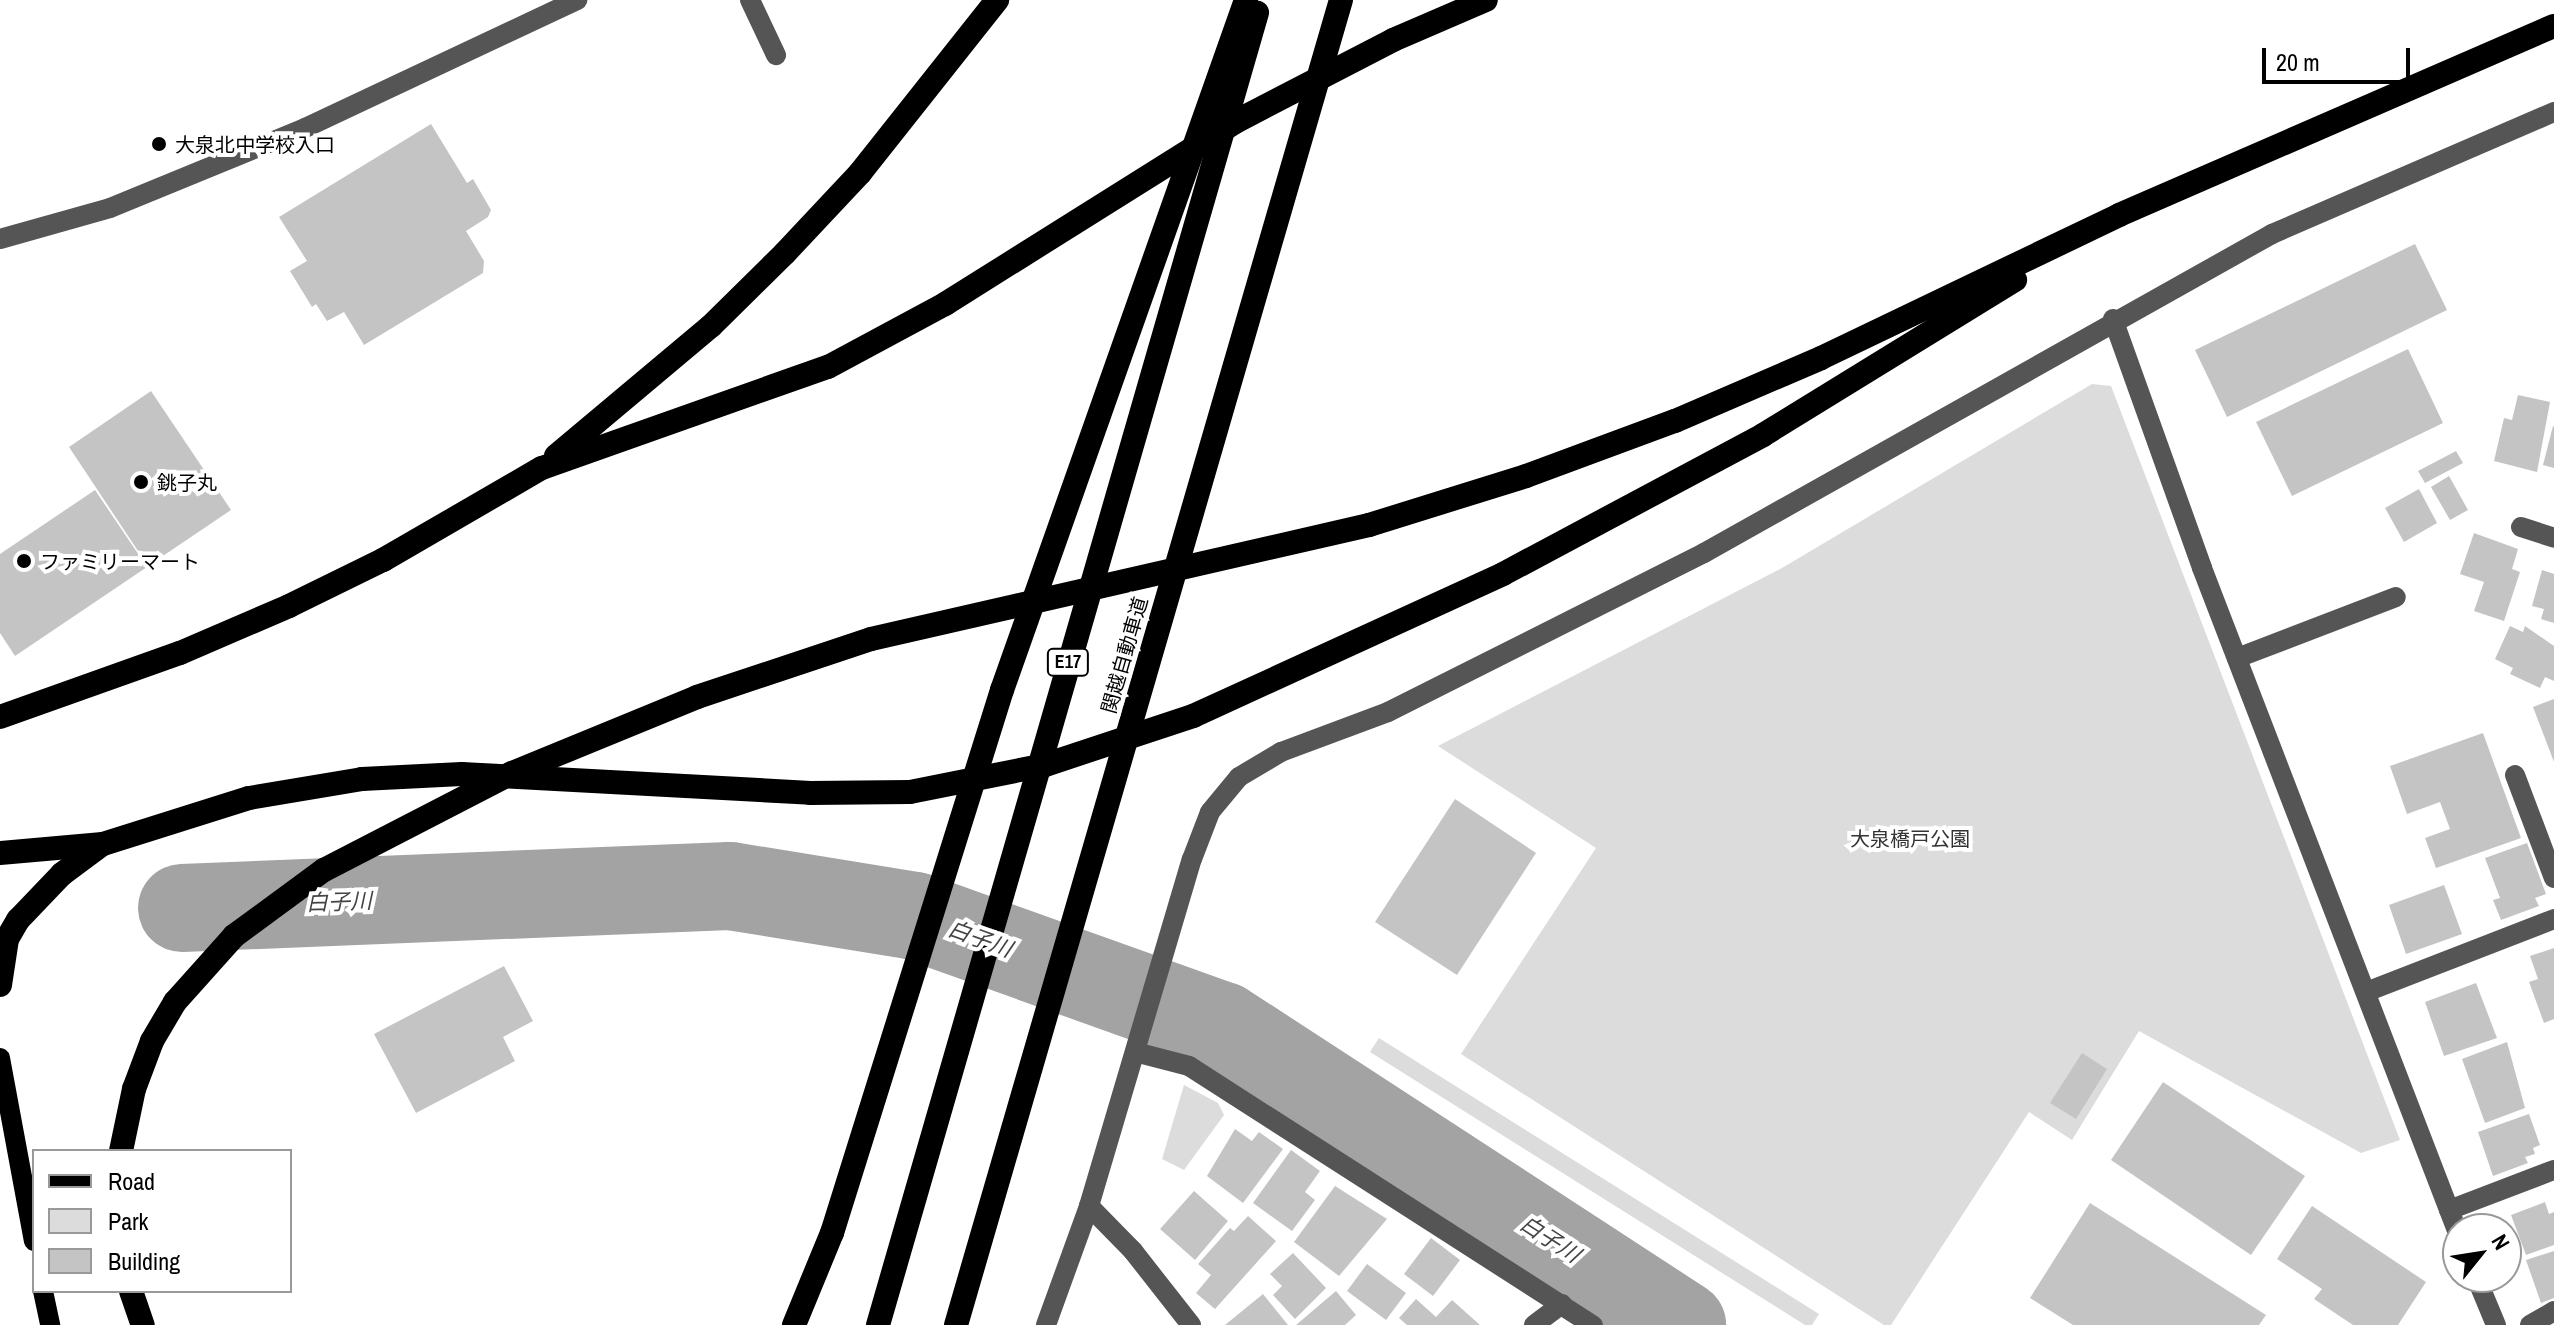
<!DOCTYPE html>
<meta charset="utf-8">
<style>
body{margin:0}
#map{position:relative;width:2554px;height:1325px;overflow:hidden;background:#fff;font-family:"Archivo Narrow","Noto Sans JP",sans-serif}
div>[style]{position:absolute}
.green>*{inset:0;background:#dcdcdc}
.river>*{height:88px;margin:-44px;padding:0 44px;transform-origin:44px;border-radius:44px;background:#a3a3a3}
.building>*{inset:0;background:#c4c4c4}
.minor>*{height:20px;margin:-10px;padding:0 10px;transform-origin:10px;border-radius:10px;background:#555}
.major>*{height:20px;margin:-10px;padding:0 10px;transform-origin:10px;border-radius:10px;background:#000}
.highway>*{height:24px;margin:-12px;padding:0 12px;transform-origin:12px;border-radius:12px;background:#000}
.dots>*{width:22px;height:22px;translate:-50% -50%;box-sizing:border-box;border:4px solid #fff;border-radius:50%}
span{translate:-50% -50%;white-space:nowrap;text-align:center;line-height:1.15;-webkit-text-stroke:8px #fff;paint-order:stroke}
.shield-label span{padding:2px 6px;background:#fff;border:2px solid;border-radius:6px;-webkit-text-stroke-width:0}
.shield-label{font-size:18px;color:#000;font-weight:700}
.poi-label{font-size:20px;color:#000}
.left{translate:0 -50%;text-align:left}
.street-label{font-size:20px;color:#000}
.park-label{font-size:20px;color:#333}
.water-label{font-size:22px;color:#444;font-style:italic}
.legend{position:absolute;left:32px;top:1149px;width:260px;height:144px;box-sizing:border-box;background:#fff;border:2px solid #999;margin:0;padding:10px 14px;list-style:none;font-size:24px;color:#000}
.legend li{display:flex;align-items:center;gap:16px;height:40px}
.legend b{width:40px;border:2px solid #999}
.north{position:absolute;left:2442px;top:1213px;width:80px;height:80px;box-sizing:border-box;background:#fff;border:2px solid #999;border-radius:50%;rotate:60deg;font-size:22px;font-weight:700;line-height:32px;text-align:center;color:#000}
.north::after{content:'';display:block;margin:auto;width:28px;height:36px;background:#000;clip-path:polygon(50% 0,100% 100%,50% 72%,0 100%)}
.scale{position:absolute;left:2262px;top:48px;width:148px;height:36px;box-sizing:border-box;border:4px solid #000;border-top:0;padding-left:10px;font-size:24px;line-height:28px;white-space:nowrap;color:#000;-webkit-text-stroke:6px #fff;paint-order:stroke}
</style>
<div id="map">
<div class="green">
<div style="clip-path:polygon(2092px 384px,2111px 386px,2400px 1140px,2361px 1153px,2139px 1031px,2072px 1140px,2029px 1112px,1891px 1325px,1884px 1325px,1461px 1054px,1596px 848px,1438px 746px,1782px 568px)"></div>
<div style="clip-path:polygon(1379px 1038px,1819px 1314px,1812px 1325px,1805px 1325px,1370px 1052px)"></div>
<div style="clip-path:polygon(1184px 1085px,1218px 1103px,1224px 1115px,1184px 1170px,1162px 1159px)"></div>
</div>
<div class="river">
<div style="left:182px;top:908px;width:548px;rotate:-2.3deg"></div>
<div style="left:730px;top:886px;width:187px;rotate:9.2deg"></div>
<div style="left:915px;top:916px;width:327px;rotate:19.7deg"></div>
<div style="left:1223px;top:1026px;width:548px;rotate:33.08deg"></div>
</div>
<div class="building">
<div style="clip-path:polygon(431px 124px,467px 183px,473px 179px,491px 210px,488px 217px,466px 231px,484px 261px,483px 273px,364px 345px,344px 312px,327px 321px,316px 304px,312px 307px,290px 271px,307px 261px,279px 217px)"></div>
<div style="clip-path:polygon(2415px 244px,2447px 310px,2227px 417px,2195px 350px)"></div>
<div style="clip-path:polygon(2408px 349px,2443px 423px,2292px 496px,2256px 422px)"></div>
<div style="clip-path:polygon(151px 391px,231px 510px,148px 566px,69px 447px)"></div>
<div style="clip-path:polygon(2518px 395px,2550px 402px,2537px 472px,2494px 461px,2504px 418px,2512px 420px)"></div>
<div style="clip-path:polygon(2553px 426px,2554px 427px,2554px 468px,2543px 465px)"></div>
<div style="clip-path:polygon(2456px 451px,2463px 463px,2425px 483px,2418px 471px)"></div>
<div style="clip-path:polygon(2449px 476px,2468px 510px,2450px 520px,2431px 487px)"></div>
<div style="clip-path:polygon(2419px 489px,2437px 523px,2404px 542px,2385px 508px)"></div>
<div style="clip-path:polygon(95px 490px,147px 567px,15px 656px,0 633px,0 554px)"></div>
<div style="clip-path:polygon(2474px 533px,2518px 549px,2512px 569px,2520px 572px,2504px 621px,2474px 611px,2484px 582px,2460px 574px)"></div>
<div style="clip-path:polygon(2542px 570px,2554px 574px,2554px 623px,2541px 619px,2544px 609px,2532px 606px)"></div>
<div style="clip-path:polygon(2510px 626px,2523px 632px,2525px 626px,2554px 646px,2554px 681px,2545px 677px,2540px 688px,2510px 674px,2513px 668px,2495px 659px)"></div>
<div style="clip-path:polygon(2554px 699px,2554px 762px,2533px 707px)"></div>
<div style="clip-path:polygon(2483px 733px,2521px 838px,2436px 868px,2425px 838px,2450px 829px,2440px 802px,2407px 814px,2390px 766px)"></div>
<div style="clip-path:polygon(1455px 799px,1536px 853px,1457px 975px,1375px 922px)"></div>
<div style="clip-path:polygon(2527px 843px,2546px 894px,2535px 898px,2539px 906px,2501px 920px,2493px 900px,2500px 898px,2485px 858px)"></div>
<div style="clip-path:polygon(2444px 885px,2462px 934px,2406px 954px,2389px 905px)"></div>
<div style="clip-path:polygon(2554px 948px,2554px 1019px,2544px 1023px,2529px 982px,2538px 979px,2530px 956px)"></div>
<div style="clip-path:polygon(504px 966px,533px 1021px,503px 1037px,515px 1061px,416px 1113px,374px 1034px)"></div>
<div style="clip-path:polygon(2476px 983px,2497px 1038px,2444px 1056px,2425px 1002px)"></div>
<div style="clip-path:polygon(2507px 1042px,2525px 1108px,2485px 1123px,2462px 1059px)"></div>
<div style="clip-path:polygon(2082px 1053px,2107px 1069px,2076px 1119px,2050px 1103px)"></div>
<div style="clip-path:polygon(2163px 1082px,2305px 1176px,2251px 1255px,2111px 1160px)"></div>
<div style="clip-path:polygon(2529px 1114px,2540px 1145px,2533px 1148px,2535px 1154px,2525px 1157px,2528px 1163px,2493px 1176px,2478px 1132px)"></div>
<div style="clip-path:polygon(1235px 1129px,1252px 1141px,1259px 1132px,1283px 1149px,1243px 1203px,1207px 1176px)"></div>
<div style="clip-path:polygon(1291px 1150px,1320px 1171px,1305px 1192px,1315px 1200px,1292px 1231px,1253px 1203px)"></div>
<div style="clip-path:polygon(1335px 1186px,1387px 1219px,1339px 1276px,1294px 1242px)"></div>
<div style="clip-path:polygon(1194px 1191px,1228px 1221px,1195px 1260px,1160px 1229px)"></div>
<div style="clip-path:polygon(2545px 1202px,2549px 1214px,2554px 1212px,2554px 1245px,2526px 1255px,2511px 1215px)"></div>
<div style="clip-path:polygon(2090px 1203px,2266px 1315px,2259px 1325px,2073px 1325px,2030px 1298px)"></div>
<div style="clip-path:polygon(2312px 1206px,2426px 1282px,2398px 1325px,2353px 1325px,2314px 1299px,2322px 1289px,2277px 1259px)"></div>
<div style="clip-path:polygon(1248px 1216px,1276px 1241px,1215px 1309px,1196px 1293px,1211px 1275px,1198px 1264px,1230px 1228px,1234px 1231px)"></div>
<div style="clip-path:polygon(1431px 1238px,1460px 1260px,1433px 1296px,1404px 1274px)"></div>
<div style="clip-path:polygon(2554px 1251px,2554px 1298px,2541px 1303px,2526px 1260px)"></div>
<div style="clip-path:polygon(1293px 1253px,1326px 1288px,1295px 1319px,1273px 1295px,1282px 1286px,1270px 1274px)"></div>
<div style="clip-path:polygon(1367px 1264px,1406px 1293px,1386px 1320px,1347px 1291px)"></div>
<div style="clip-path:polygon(1336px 1291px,1356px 1315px,1345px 1325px,1296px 1325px)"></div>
<div style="clip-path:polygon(1263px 1294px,1288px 1325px,1225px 1325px)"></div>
<div style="clip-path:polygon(1416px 1299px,1436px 1317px,1452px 1300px,1480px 1325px,1407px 1325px,1399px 1318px)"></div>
</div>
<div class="minor">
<div style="left:750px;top:0;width:61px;rotate:64.7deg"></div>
<div style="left:0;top:239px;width:114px;rotate:-15.7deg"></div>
<div style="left:110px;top:208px;width:211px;rotate:-22.3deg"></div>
<div style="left:305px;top:128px;width:301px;rotate:-25.2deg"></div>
<div style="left:2113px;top:319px;width:264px;rotate:70.3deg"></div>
<div style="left:2202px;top:568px;width:713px;rotate:68.95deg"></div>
<div style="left:2521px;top:527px;width:35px;rotate:18deg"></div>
<div style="left:2237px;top:658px;width:170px;rotate:-21deg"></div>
<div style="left:2515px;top:775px;width:110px;rotate:69.3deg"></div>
<div style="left:2366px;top:992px;width:202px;rotate:-21.2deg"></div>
<div style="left:1135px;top:1052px;width:56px;rotate:14.5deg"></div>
<div style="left:1189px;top:1066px;width:480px;rotate:32.7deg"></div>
<div style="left:1089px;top:1206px;width:63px;rotate:45.6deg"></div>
<div style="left:1133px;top:1251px;width:94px;rotate:51.9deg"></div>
<div style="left:2449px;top:1210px;width:112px;rotate:-20.9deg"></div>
<div style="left:2476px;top:1277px;width:52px;rotate:67.4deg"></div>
<div style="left:1046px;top:1325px;width:127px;rotate:-70.1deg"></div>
<div style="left:1089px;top:1206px;width:362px;rotate:-73.5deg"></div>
<div style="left:1192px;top:859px;width:50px;rotate:-69deg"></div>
<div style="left:1210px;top:812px;width:45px;rotate:-50.4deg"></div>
<div style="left:1239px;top:777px;width:49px;rotate:-30.8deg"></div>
<div style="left:1281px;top:752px;width:114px;rotate:-20.5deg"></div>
<div style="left:1388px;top:712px;width:354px;rotate:-26.7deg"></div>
<div style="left:1704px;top:553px;width:651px;rotate:-29.32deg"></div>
<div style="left:2272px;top:234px;width:307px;rotate:-23.4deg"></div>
<div style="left:1534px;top:1325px;width:35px;rotate:-37deg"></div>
<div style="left:2530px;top:1325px;width:28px;rotate:-30deg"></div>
</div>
<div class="major">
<div style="left:0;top:1058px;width:186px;rotate:79.5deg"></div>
<div style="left:43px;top:1291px;width:35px;rotate:78deg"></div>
</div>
<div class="highway">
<div style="left:556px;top:456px;width:202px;rotate:-40deg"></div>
<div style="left:711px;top:326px;width:104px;rotate:-44.6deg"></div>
<div style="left:785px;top:253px;width:110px;rotate:-46.8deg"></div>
<div style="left:860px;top:173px;width:221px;rotate:-51.6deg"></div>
<div style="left:0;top:717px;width:191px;rotate:-19.6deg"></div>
<div style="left:180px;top:653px;width:119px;rotate:-23.3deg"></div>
<div style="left:289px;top:606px;width:105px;rotate:-26.1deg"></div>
<div style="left:383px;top:560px;width:184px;rotate:-30.1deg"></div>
<div style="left:542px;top:468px;width:303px;rotate:-19.5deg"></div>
<div style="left:828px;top:367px;width:133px;rotate:-28.3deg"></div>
<div style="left:945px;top:304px;width:342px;rotate:-32.1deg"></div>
<div style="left:1235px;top:122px;width:178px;rotate:-27.4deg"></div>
<div style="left:1393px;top:40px;width:101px;rotate:-23.3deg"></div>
<div style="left:0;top:853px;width:103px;rotate:-5deg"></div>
<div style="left:103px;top:844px;width:153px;rotate:-17.5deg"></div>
<div style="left:249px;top:798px;width:115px;rotate:-9.5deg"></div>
<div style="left:362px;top:779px;width:100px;rotate:-2.9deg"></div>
<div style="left:462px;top:774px;width:349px;rotate:3.1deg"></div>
<div style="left:810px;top:793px;width:100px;rotate:-0.6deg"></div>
<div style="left:910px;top:792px;width:138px;rotate:-11.3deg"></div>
<div style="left:1045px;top:765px;width:156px;rotate:-18.3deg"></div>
<div style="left:1193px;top:716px;width:341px;rotate:-24.6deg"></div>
<div style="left:1503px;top:574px;width:295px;rotate:-28.1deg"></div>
<div style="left:1763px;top:435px;width:296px;rotate:-31.6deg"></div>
<div style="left:0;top:985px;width:47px;rotate:-81.3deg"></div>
<div style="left:7px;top:939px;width:22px;rotate:-60deg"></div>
<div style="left:18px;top:920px;width:64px;rotate:-46.3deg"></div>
<div style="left:62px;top:874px;width:49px;rotate:-36.6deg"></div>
<div style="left:121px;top:1151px;width:63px;rotate:-78.2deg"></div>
<div style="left:134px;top:1089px;width:51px;rotate:-69.4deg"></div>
<div style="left:152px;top:1041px;width:45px;rotate:-59.5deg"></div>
<div style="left:175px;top:1002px;width:89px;rotate:-48.2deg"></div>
<div style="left:234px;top:936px;width:112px;rotate:-36.3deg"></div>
<div style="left:324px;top:870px;width:212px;rotate:-27.3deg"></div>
<div style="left:512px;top:773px;width:200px;rotate:-22.3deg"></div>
<div style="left:697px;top:697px;width:183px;rotate:-18.4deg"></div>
<div style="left:871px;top:639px;width:511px;rotate:-12.89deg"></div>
<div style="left:1369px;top:525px;width:164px;rotate:-17.3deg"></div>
<div style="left:1526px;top:476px;width:159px;rotate:-20.3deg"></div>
<div style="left:1675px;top:421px;width:159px;rotate:-23.3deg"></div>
<div style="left:1821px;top:358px;width:331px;rotate:-25.6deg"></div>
<div style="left:2119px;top:215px;width:474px;rotate:-23.5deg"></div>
<div style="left:131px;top:1291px;width:36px;rotate:71deg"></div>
<div style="left:794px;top:1325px;width:100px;rotate:-67.6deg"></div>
<div style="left:832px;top:1233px;width:569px;rotate:-72.62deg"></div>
<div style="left:1002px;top:690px;width:732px;rotate:-70.53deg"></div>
<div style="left:878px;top:1325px;width:1366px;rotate:-73.89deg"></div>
<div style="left:956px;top:1325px;width:1380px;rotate:-73.8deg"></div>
</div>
<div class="dots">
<div style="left:159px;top:144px;background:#000"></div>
<div style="left:141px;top:482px;background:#000"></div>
<div style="left:24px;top:561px;background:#000"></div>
</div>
<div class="shield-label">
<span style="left:1068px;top:662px">E17</span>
</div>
<div class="poi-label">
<span class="left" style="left:175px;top:144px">大泉北中学校入口</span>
<span class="left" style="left:157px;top:482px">銚子丸</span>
<span class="left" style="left:40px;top:561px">ファミリーマート</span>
</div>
<div class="street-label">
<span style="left:1124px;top:655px;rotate:-74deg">関越自動車道</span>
</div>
<div class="park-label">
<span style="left:1910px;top:838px">大泉橋戸公園</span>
</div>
<div class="water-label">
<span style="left:339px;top:902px;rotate:-2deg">白子川</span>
<span style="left:980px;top:939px;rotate:20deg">白子川</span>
<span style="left:1550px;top:1239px;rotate:33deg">白子川</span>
</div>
<ul class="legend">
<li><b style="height:10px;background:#000"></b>Road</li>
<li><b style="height:22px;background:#dcdcdc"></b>Park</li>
<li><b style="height:22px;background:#c4c4c4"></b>Building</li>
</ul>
<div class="north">N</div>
<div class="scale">20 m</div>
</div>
